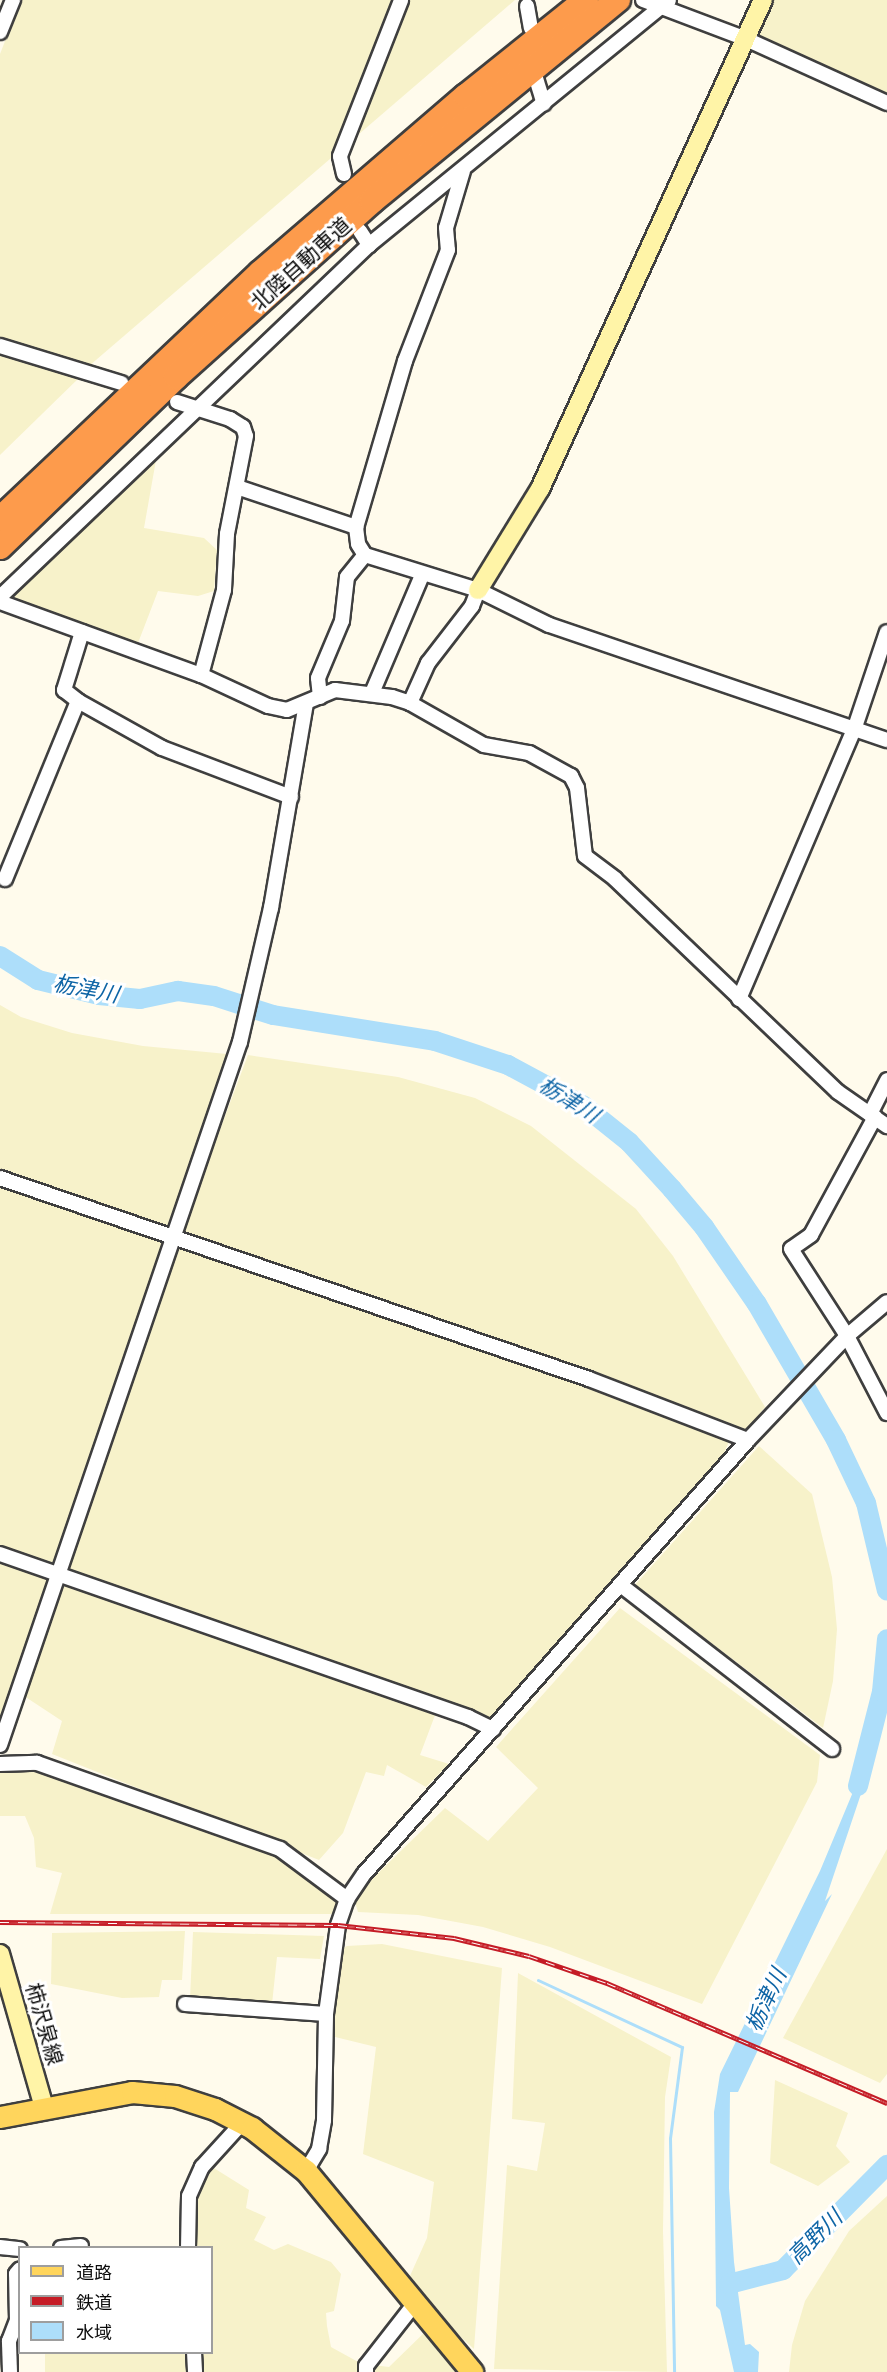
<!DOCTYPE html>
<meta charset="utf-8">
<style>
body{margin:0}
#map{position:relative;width:887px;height:2372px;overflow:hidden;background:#fffbec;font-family:"Times New Roman","Noto Sans JP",serif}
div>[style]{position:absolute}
.farmland>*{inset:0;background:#f7f2ca}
.water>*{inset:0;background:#addefa}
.stream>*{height:3px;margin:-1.5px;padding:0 1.5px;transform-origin:1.5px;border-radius:1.5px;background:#addefa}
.river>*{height:20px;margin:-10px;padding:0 10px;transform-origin:10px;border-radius:10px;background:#addefa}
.roads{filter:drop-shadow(2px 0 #3f3f3f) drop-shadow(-2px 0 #3f3f3f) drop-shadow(0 2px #3f3f3f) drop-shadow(0 -2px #3f3f3f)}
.street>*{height:14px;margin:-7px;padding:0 7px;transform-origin:7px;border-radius:7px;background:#fff}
.secondary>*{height:18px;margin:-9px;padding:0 9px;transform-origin:9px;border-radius:9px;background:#fff4a7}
.primary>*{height:21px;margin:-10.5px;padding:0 10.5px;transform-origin:10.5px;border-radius:10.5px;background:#ffd55c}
.highway>*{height:24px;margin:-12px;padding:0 12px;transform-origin:12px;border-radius:12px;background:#fd9b4c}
.rail>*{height:5px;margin-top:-2.5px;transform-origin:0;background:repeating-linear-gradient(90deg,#fff 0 9px,#c51c26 0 18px);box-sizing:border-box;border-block:2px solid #c51c26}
span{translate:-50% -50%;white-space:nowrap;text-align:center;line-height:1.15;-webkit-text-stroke:6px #fff;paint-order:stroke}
.street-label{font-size:21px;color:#0c0c0c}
.water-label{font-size:22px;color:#0e65a6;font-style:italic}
.legend{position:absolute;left:18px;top:2246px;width:195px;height:108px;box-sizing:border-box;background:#fff;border:2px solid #9e9e9e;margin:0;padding:8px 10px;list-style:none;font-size:18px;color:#0c0c0c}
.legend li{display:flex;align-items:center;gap:12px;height:30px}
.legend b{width:30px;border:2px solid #9e9e9e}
</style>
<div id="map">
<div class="farmland">
<div style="clip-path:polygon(21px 0,515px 0,89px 366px,0 339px,0 54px)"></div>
<div style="clip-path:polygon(770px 0,887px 0,887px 94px,753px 35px)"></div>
<div style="clip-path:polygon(0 351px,82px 375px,0 455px)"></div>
<div style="clip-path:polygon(156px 460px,144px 528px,204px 538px,217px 550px,214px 591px,198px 596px,158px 591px,138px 643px,14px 599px,16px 592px)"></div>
<div style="clip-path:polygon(0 1005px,21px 1017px,72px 1033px,143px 1046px,227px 1054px,211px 1115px,171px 1229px,0 1171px)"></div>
<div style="clip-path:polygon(248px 1055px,398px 1077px,475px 1098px,531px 1126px,636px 1209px,673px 1256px,765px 1407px,747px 1430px,181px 1233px)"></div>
<div style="clip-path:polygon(0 1182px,166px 1241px,56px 1566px,0 1546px)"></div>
<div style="clip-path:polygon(175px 1243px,508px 1358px,731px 1437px,721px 1460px,493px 1721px,65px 1570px)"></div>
<div style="clip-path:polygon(759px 1446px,812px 1494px,832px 1577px,837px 1629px,833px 1681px,823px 1728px,635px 1585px)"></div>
<div style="clip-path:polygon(0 1561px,51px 1578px,0 1725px)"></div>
<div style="clip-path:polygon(60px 1580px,437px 1710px,420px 1755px,449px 1764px,426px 1787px,387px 1765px,384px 1776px,366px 1772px,343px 1833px,319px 1860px,52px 1754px,62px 1721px,21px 1694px)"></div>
<div style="clip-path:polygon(620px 1608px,820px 1755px,817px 1782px,702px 2004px,550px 1947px,483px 1927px,418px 1915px,358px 1912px,355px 1902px,373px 1878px,445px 1808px,488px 1841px,538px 1788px,496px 1747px)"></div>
<div style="clip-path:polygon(37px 1768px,279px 1852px,339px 1899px,334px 1914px,50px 1914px,62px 1873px,36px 1867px,34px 1838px,25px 1816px,0 1816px,0 1769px)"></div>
<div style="clip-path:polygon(887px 1849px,887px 2074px,880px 2083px,783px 2038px)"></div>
<div style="clip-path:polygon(185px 1931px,182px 1980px,162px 1980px,159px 1997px,122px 1998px,51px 1984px,52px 1933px)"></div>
<div style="clip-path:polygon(193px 1932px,324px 1936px,320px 1959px,277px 1957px,272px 2004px,190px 1999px)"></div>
<div style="clip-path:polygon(382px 1944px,502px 1968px,474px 2349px,454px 2331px,409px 2278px,427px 2238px,434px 2182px,363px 2154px,376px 2047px,327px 2035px,340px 1950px,347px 1946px)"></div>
<div style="clip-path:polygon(518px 1973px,671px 2057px,665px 2097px,663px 2231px,667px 2372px,494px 2369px,507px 2165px,537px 2171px,545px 2123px,512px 2119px)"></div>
<div style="clip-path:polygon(775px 2080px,848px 2113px,836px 2146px,850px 2162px,818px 2186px,770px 2163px)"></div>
<div style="clip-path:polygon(209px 2165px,249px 2190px,246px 2208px,266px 2217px,254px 2240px,274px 2250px,288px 2244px,331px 2262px,341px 2274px,334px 2311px,326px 2313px,327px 2326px,331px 2347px,360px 2363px,360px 2372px,198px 2372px,197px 2353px,212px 2352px,212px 2248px,192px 2248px,193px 2197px)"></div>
<div style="clip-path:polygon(887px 2196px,887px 2372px,789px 2372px,792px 2345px,805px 2301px,849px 2231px)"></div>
<div style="clip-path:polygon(428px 2329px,463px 2372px,373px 2372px,373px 2365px,389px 2367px)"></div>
<div style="clip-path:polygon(189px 2353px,189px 2372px,45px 2372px,45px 2354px,48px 2352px)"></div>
</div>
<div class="water">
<div style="clip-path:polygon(873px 1744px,867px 1776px,825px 1901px,832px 1894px,738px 2092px,730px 2092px,729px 2188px,734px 2262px,745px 2345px,750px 2344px,759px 2352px,758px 2372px,734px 2372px,720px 2310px,716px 2306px,714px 2112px,720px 2074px,820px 1871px)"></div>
</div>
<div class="stream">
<div style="left:538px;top:1980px;width:159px;rotate:25deg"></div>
<div style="left:682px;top:2047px;width:92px;rotate:97.5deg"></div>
<div style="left:670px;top:2138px;width:234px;rotate:89deg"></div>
<div style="left:0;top:1987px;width:3px;rotate:72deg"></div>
</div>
<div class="river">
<div style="left:0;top:956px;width:45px;rotate:32.3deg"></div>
<div style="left:38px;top:980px;width:63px;rotate:13.8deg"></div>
<div style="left:99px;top:995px;width:41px;rotate:5.6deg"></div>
<div style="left:140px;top:999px;width:39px;rotate:-12deg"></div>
<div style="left:178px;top:991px;width:36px;rotate:8deg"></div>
<div style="left:214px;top:996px;width:62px;rotate:17.9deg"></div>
<div style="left:273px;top:1015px;width:164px;rotate:9.1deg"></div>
<div style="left:435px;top:1041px;width:77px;rotate:18.2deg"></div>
<div style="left:508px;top:1065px;width:86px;rotate:28.3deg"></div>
<div style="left:584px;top:1106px;width:58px;rotate:38.7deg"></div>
<div style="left:629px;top:1142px;width:64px;rotate:47.5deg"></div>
<div style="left:672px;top:1189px;width:50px;rotate:49.9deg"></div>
<div style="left:704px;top:1227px;width:93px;rotate:55.5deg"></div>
<div style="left:757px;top:1304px;width:157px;rotate:59.8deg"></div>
<div style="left:836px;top:1440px;width:70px;rotate:64.5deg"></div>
<div style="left:866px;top:1503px;width:90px;rotate:76.6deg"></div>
<div style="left:858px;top:1786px;width:97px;rotate:-75.7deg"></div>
<div style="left:882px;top:1692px;width:53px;rotate:-84.6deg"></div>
<div style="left:729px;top:2284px;width:56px;rotate:-14.5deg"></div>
<div style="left:783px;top:2270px;width:148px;rotate:-45.3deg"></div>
</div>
<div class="roads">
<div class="street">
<div style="left:643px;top:0;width:110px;rotate:20.7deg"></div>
<div style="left:746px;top:39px;width:155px;rotate:24.4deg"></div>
<div style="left:527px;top:6px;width:22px;rotate:80deg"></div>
<div style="left:0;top:32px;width:35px;rotate:-68deg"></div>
<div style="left:535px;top:75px;width:30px;rotate:73deg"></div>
<div style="left:463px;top:171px;width:59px;rotate:106.6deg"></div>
<div style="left:446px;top:228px;width:22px;rotate:85deg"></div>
<div style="left:448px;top:250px;width:119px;rotate:111.2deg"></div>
<div style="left:405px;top:361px;width:173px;rotate:106.4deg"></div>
<div style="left:356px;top:527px;width:17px;rotate:83deg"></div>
<div style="left:358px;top:544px;width:13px;rotate:58deg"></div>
<div style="left:365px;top:555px;width:118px;rotate:17.2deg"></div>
<div style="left:478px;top:590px;width:79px;rotate:26.2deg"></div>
<div style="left:549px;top:625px;width:357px;rotate:18.8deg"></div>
<div style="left:344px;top:174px;width:18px;rotate:-103deg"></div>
<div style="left:340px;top:156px;width:168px;rotate:-68.6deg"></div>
<div style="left:360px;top:231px;width:17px;rotate:57deg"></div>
<div style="left:0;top:346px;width:127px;rotate:17deg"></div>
<div style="left:177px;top:402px;width:56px;rotate:17.8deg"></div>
<div style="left:230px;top:419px;width:15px;rotate:32deg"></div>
<div style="left:243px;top:427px;width:9px;rotate:72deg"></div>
<div style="left:246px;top:436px;width:100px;rotate:101deg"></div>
<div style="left:227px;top:534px;width:56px;rotate:93.1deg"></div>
<div style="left:224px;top:590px;width:88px;rotate:105.1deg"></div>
<div style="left:237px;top:487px;width:126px;rotate:18.6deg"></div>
<div style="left:0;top:597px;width:510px;rotate:-43.65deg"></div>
<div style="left:369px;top:245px;width:387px;rotate:-39.2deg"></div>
<div style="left:0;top:602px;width:214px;rotate:20deg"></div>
<div style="left:201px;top:675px;width:74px;rotate:24.8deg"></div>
<div style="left:268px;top:706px;width:19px;rotate:12deg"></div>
<div style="left:287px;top:710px;width:52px;rotate:-22.6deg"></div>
<div style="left:335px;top:690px;width:57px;rotate:7deg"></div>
<div style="left:392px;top:697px;width:19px;rotate:18deg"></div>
<div style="left:410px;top:703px;width:85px;rotate:29.6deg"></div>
<div style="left:484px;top:745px;width:46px;rotate:10.1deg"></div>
<div style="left:529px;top:753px;width:48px;rotate:28.7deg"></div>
<div style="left:571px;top:776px;width:13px;rotate:63deg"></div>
<div style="left:577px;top:788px;width:68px;rotate:83.3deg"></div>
<div style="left:585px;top:856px;width:38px;rotate:37deg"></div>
<div style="left:615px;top:879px;width:308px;rotate:43.7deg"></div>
<div style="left:838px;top:1092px;width:60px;rotate:34.8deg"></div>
<div style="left:82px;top:632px;width:61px;rotate:107.2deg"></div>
<div style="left:64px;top:690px;width:18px;rotate:38deg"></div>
<div style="left:78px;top:701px;width:96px;rotate:29.2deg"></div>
<div style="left:162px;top:748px;width:138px;rotate:20.8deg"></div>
<div style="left:372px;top:693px;width:128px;rotate:-67deg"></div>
<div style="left:320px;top:697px;width:19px;rotate:-96deg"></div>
<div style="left:318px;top:678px;width:62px;rotate:-67.2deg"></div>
<div style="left:342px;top:621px;width:44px;rotate:-83.5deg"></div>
<div style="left:347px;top:577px;width:28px;rotate:-51deg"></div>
<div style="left:410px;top:703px;width:44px;rotate:-65.8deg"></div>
<div style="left:428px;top:663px;width:72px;rotate:-52.3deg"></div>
<div style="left:472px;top:606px;width:17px;rotate:-69deg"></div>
<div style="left:5px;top:879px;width:192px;rotate:-67.7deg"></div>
<div style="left:739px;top:999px;width:296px;rotate:-66.9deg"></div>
<div style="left:855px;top:727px;width:100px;rotate:-71.4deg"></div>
<div style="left:870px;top:1114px;width:38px;rotate:-63deg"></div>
<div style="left:875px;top:1117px;width:134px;rotate:118.5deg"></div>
<div style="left:811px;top:1235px;width:24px;rotate:145deg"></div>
<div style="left:791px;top:1249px;width:103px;rotate:57.2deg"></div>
<div style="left:847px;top:1336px;width:87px;rotate:62.5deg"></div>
<div style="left:0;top:1178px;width:622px;rotate:18.84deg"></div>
<div style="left:589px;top:1379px;width:170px;rotate:21deg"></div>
<div style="left:0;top:1554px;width:496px;rotate:19.2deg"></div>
<div style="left:468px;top:1717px;width:28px;rotate:26deg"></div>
<div style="left:622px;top:1586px;width:266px;rotate:37.8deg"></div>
<div style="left:0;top:1745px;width:743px;rotate:-71.15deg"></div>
<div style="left:240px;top:1042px;width:138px;rotate:-77deg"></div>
<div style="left:271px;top:908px;width:207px;rotate:-80.3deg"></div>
<div style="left:0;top:1764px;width:37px;rotate:-2deg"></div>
<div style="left:37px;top:1763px;width:258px;rotate:19.5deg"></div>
<div style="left:280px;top:1849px;width:84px;rotate:36.7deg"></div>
<div style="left:185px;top:2004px;width:141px;rotate:4.1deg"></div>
<div style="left:306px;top:2171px;width:26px;rotate:-59deg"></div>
<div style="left:319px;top:2149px;width:29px;rotate:-80deg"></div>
<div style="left:324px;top:2120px;width:106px;rotate:-88.9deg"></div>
<div style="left:326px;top:2014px;width:90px;rotate:-82.3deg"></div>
<div style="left:338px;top:1925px;width:28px;rotate:-71deg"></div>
<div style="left:347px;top:1899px;width:30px;rotate:-56deg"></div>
<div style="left:364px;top:1874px;width:579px;rotate:-48.5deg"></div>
<div style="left:748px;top:1440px;width:144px;rotate:-46.4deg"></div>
<div style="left:847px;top:1336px;width:52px;rotate:-40.4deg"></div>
<div style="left:0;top:2247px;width:20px;rotate:6deg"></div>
<div style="left:61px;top:2248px;width:20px;rotate:-6deg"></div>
<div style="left:188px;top:2248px;width:52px;rotate:-88.9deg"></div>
<div style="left:189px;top:2196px;width:32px;rotate:-66deg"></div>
<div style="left:202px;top:2167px;width:59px;rotate:-47.7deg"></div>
<div style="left:194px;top:2352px;width:20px;rotate:87deg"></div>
<div style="left:10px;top:2372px;width:31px;rotate:-92deg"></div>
<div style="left:9px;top:2341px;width:22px;rotate:-69deg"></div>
<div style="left:17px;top:2320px;width:46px;rotate:-91.2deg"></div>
<div style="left:16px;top:2274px;width:6px;rotate:-51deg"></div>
<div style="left:366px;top:2372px;width:6px;rotate:-90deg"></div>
<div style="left:366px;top:2366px;width:81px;rotate:-52deg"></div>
</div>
<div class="secondary">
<div style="left:478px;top:590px;width:119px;rotate:-58.5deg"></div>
<div style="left:540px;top:489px;width:537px;rotate:-65.49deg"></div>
<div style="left:0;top:1954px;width:159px;rotate:74deg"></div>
</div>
<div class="primary">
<div style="left:0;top:2117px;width:134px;rotate:-10.7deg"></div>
<div style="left:132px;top:2092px;width:43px;rotate:5.3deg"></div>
<div style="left:175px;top:2096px;width:42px;rotate:18deg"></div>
<div style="left:215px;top:2109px;width:42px;rotate:27.2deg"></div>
<div style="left:252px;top:2128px;width:69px;rotate:38.5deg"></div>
<div style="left:306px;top:2171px;width:261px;rotate:50.4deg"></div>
</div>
<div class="highway">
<div style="left:0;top:519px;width:358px;rotate:-43.4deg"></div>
<div style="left:260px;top:273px;width:272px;rotate:-40.7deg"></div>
<div style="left:466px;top:96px;width:154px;rotate:-38.7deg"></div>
<div style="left:0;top:547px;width:245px;rotate:-44deg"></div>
<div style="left:176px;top:377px;width:263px;rotate:-41.9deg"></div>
<div style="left:372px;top:201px;width:318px;rotate:-39.3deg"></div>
</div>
</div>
<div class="rail">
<div style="left:0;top:1922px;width:338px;rotate:0.5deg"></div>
<div style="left:338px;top:1925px;width:117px;rotate:6.4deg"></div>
<div style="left:454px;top:1938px;width:77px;rotate:13.5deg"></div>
<div style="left:529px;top:1956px;width:83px;rotate:19.1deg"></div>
<div style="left:607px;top:1983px;width:305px;rotate:23.2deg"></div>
</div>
<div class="street-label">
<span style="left:301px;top:264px;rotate:-42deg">北陸自動車道</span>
<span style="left:44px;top:2024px;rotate:74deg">柿沢泉線</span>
</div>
<div class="water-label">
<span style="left:86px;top:989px;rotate:11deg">栃津川</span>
<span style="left:569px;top:1100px;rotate:32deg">栃津川</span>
<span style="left:766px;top:2000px;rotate:-65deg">栃津川</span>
<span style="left:815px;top:2237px;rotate:-45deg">高野川</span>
</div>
<ul class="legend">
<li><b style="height:8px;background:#ffd55c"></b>道路</li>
<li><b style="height:8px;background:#c51c26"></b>鉄道</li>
<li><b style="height:16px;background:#addefa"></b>水域</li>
</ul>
</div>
